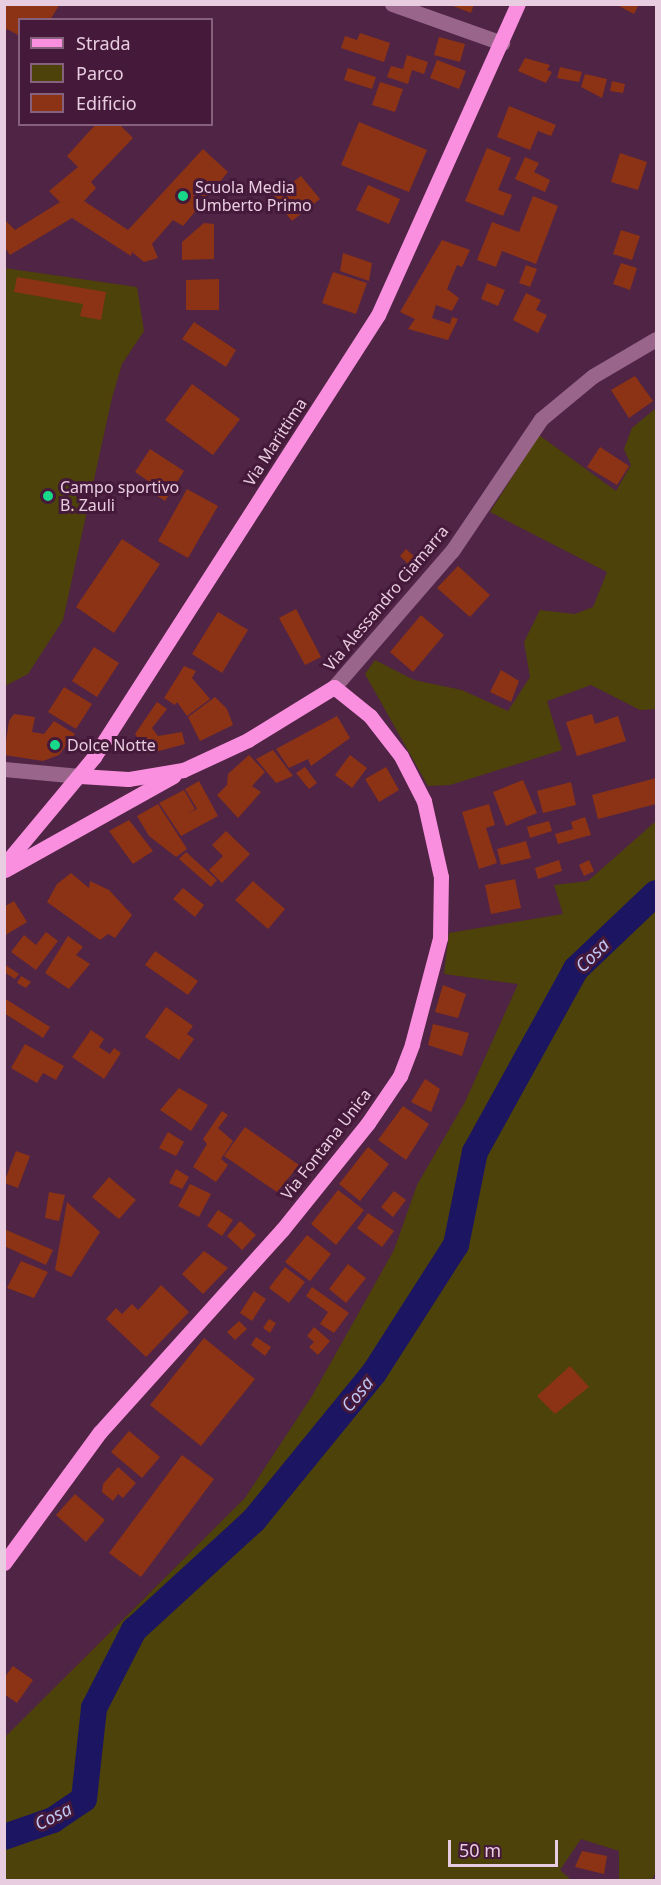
<!DOCTYPE html>
<style>
body{margin:0}
#map{position:relative;width:661px;height:1885px;overflow:hidden;background:#4f2444;font-family:"Noto Sans",sans-serif}
div>[style]{position:absolute}
.green>*{inset:0;background:#4d4209}
.river>*{height:26px;margin:-13px;padding:0 13px;transform-origin:13px;border-radius:13px;background:#1c1562}
.building>*{inset:0;background:#8c3315}
.minor>*{height:15px;margin:-7.5px;padding:0 7.5px;transform-origin:7.5px;border-radius:7.5px;background:#99658a}
.major>*{height:15px;margin:-7.5px;padding:0 7.5px;transform-origin:7.5px;border-radius:7.5px;background:#fb8fdf}
.dots>*{width:16px;height:16px;translate:-50% -50%;box-sizing:border-box;border:3px solid #441939;border-radius:50%}
span{translate:-50% -50%;white-space:nowrap;text-align:center;line-height:1.15;-webkit-text-stroke:6px #441939;paint-order:stroke}
.poi-label{font-size:16px;color:#e8ccdf}
.left{translate:0 -50%;text-align:left}
.street-label{font-size:16px;color:#e8ccdf}
.water-label{font-size:18px;color:#c0c7f4;font-style:italic}
.frame{position:absolute;inset:0;border:6px solid #e8ccdf;pointer-events:none}
.legend{position:absolute;left:18px;top:18px;width:195px;height:108px;box-sizing:border-box;background:#441939;border:2px solid #86617b;margin:0;padding:8px 10px;list-style:none;font-size:18px;color:#e8ccdf}
.legend li{display:flex;align-items:center;gap:12px;height:30px}
.legend b{width:30px;border:2px solid #86617b}
.scale{position:absolute;left:448px;top:1840px;width:110px;height:27px;box-sizing:border-box;border:3px solid #e8ccdf;border-top:0;padding-left:8px;font-size:18px;line-height:21px;white-space:nowrap;color:#e8ccdf;-webkit-text-stroke:4px #441939;paint-order:stroke}
</style>
<div id="map">
<div class="green">
<div style="clip-path:polygon(4px 268px,137px 287px,144px 331px,122px 364px,112px 398px,63px 620px,28px 674px,5px 686px)"></div>
<div style="clip-path:polygon(656px 408px,656px 709px,640px 710px,591px 685px,547px 701px,562px 750px,450px 785px,428px 786px,365px 674px,375px 660px,414px 680px,462px 690px,508px 711px,530px 677px,524px 642px,540px 610px,575px 614px,593px 607px,607px 572px,490px 512px,539px 435px,616px 491px,631px 465px,624px 449px,632px 428px)"></div>
<div style="clip-path:polygon(656px 821px,656px 1871px,652px 1880px,619px 1880px,619px 1851px,581px 1839px,560px 1870px,571px 1880px,5px 1880px,5px 1737px,245px 1498px,312px 1396px,394px 1250px,417px 1185px,465px 1102px,518px 984px,444px 974px,449px 933px,563px 914px,554px 885px,588px 881px)"></div>
</div>
<div class="river">
<div style="left:4px;top:1837px;width:52px;rotate:-19.1deg"></div>
<div style="left:53px;top:1820px;width:37px;rotate:-34deg"></div>
<div style="left:84px;top:1799px;width:92px;rotate:-83.7deg"></div>
<div style="left:94px;top:1708px;width:88px;rotate:-62.9deg"></div>
<div style="left:134px;top:1630px;width:163px;rotate:-42.5deg"></div>
<div style="left:254px;top:1520px;width:190px;rotate:-50.8deg"></div>
<div style="left:374px;top:1373px;width:152px;rotate:-57.4deg"></div>
<div style="left:456px;top:1245px;width:95px;rotate:-78.5deg"></div>
<div style="left:475px;top:1152px;width:209px;rotate:-61.1deg"></div>
<div style="left:576px;top:969px;width:110px;rotate:-43.5deg"></div>
</div>
<div class="building">
<div style="clip-path:polygon(4px 4px,60px 4px,50px 20px,20px 20px,20px 36px,7px 29px,4px 33px)"></div>
<div style="clip-path:polygon(448px 4px,474px 4px,471px 13px)"></div>
<div style="clip-path:polygon(615px 4px,639px 4px,634px 14px)"></div>
<div style="clip-path:polygon(360px 33px,390px 43px,384px 62px,341px 48px,345px 36px,357px 40px)"></div>
<div style="clip-path:polygon(439px 37px,465px 44px,460px 62px,434px 55px)"></div>
<div style="clip-path:polygon(407px 55px,428px 62px,424px 74px,412px 70px,408px 84px,387px 77px,391px 66px,403px 69px)"></div>
<div style="clip-path:polygon(525px 58px,550px 65px,547px 70px,552px 72px,546px 83px,518px 71px)"></div>
<div style="clip-path:polygon(437px 60px,466px 71px,459px 89px,430px 78px)"></div>
<div style="clip-path:polygon(560px 67px,582px 72px,579px 82px,557px 78px)"></div>
<div style="clip-path:polygon(348px 68px,376px 77px,372px 89px,344px 80px)"></div>
<div style="clip-path:polygon(585px 74px,607px 79px,602px 98px,581px 87px)"></div>
<div style="clip-path:polygon(612px 81px,625px 84px,623px 93px,610px 91px)"></div>
<div style="clip-path:polygon(380px 82px,403px 89px,395px 112px,372px 105px)"></div>
<div style="clip-path:polygon(509px 106px,556px 125px,551px 136px,538px 131px,530px 150px,497px 137px)"></div>
<div style="clip-path:polygon(359px 122px,427px 150px,409px 192px,341px 165px)"></div>
<div style="clip-path:polygon(96px 124px,119px 124px,133px 138px,91px 182px,96px 188px,84px 201px,128px 230px,203px 149px,228px 172px,183px 226px,173px 220px,152px 244px,158px 258px,144px 262px,132px 252px,131px 256px,72px 218px,10px 255px,4px 246px,4px 219px,15px 230px,60px 202px,49px 191px,78px 167px,67px 156px)"></div>
<div style="clip-path:polygon(487px 148px,511px 158px,498px 190px,512px 195px,503px 216px,465px 201px)"></div>
<div style="clip-path:polygon(620px 153px,647px 162px,638px 190px,611px 182px)"></div>
<div style="clip-path:polygon(525px 157px,539px 163px,534px 172px,550px 180px,545px 192px,515px 179px)"></div>
<div style="clip-path:polygon(301px 176px,320px 199px,292px 221px,273px 197px)"></div>
<div style="clip-path:polygon(368px 185px,400px 199px,389px 224px,356px 210px)"></div>
<div style="clip-path:polygon(533px 196px,558px 206px,536px 264px,502px 251px,496px 267px,477px 260px,492px 222px,519px 232px)"></div>
<div style="clip-path:polygon(204px 223px,214px 224px,214px 259px,182px 260px,182px 242px)"></div>
<div style="clip-path:polygon(621px 230px,640px 236px,632px 260px,613px 254px)"></div>
<div style="clip-path:polygon(442px 240px,470px 250px,462px 267px,457px 265px,447px 289px,459px 298px,452px 311px,436px 305px,432px 318px,450px 324px,452px 317px,458px 319px,448px 340px,408px 329px,415px 319px,400px 312px)"></div>
<div style="clip-path:polygon(343px 253px,372px 263px,369px 281px,340px 271px)"></div>
<div style="clip-path:polygon(621px 263px,637px 268px,630px 290px,613px 284px)"></div>
<div style="clip-path:polygon(526px 265px,537px 269px,530px 287px,519px 283px)"></div>
<div style="clip-path:polygon(333px 272px,367px 283px,356px 314px,322px 303px)"></div>
<div style="clip-path:polygon(17px 277px,106px 292px,101px 320px,80px 316px,83px 304px,14px 292px)"></div>
<div style="clip-path:polygon(219px 279px,219px 310px,186px 310px,186px 280px)"></div>
<div style="clip-path:polygon(487px 283px,505px 290px,498px 306px,481px 299px)"></div>
<div style="clip-path:polygon(526px 293px,541px 300px,536px 310px,547px 315px,538px 333px,513px 320px)"></div>
<div style="clip-path:polygon(194px 322px,236px 350px,226px 367px,182px 339px)"></div>
<div style="clip-path:polygon(635px 376px,653px 401px,629px 418px,611px 390px)"></div>
<div style="clip-path:polygon(192px 384px,240px 419px,213px 455px,165px 420px)"></div>
<div style="clip-path:polygon(600px 447px,629px 466px,617px 485px,587px 467px)"></div>
<div style="clip-path:polygon(150px 449px,184px 471px,165px 501px,147px 489px,151px 483px,135px 472px)"></div>
<div style="clip-path:polygon(187px 489px,218px 506px,188px 558px,158px 541px)"></div>
<div style="clip-path:polygon(122px 539px,160px 564px,114px 633px,76px 607px)"></div>
<div style="clip-path:polygon(406px 549px,417px 559px,410px 566px,400px 556px)"></div>
<div style="clip-path:polygon(458px 566px,490px 595px,470px 617px,437px 588px)"></div>
<div style="clip-path:polygon(296px 609px,321px 657px,305px 665px,279px 618px)"></div>
<div style="clip-path:polygon(218px 612px,248px 630px,222px 673px,192px 654px)"></div>
<div style="clip-path:polygon(421px 615px,444px 635px,413px 672px,390px 652px)"></div>
<div style="clip-path:polygon(94px 647px,119px 663px,97px 697px,72px 681px)"></div>
<div style="clip-path:polygon(184px 666px,196px 671px,192px 678px,210px 699px,187px 716px,177px 702px,175px 705px,164px 698px)"></div>
<div style="clip-path:polygon(501px 670px,519px 681px,511px 702px,490px 692px)"></div>
<div style="clip-path:polygon(64px 687px,92px 704px,76px 729px,48px 712px)"></div>
<div style="clip-path:polygon(215px 697px,227px 709px,233px 725px,200px 741px,188px 717px)"></div>
<div style="clip-path:polygon(157px 702px,167px 709px,152px 728px,158px 736px,182px 732px,185px 744px,148px 754px,135px 734px)"></div>
<div style="clip-path:polygon(14px 714px,35px 717px,32px 732px,44px 734px,54px 721px,75px 734px,59px 755px,43px 761px,4px 755px,9px 721px)"></div>
<div style="clip-path:polygon(592px 714px,595px 724px,618px 716px,626px 741px,577px 756px,566px 722px)"></div>
<div style="clip-path:polygon(337px 716px,350px 738px,311px 766px,308px 759px,289px 768px,276px 749px)"></div>
<div style="clip-path:polygon(273px 750px,293px 776px,276px 783px,256px 759px)"></div>
<div style="clip-path:polygon(249px 755px,265px 772px,252px 786px,261px 792px,238px 818px,217px 795px,227px 785px,228px 774px)"></div>
<div style="clip-path:polygon(350px 755px,367px 768px,352px 788px,335px 775px)"></div>
<div style="clip-path:polygon(305px 767px,317px 783px,309px 789px,296px 773px)"></div>
<div style="clip-path:polygon(386px 767px,399px 790px,379px 802px,365px 779px)"></div>
<div style="clip-path:polygon(656px 778px,656px 804px,598px 819px,592px 795px)"></div>
<div style="clip-path:polygon(523px 780px,537px 813px,506px 826px,493px 792px)"></div>
<div style="clip-path:polygon(199px 781px,218px 816px,181px 836px,159px 803px,184px 790px,195px 809px,188px 813px,197px 809px,185px 789px)"></div>
<div style="clip-path:polygon(571px 782px,576px 805px,543px 813px,537px 791px)"></div>
<div style="clip-path:polygon(158px 804px,187px 849px,176px 857px,149px 836px,137px 816px)"></div>
<div style="clip-path:polygon(489px 804px,495px 825px,486px 828px,497px 863px,479px 869px,462px 812px)"></div>
<div style="clip-path:polygon(585px 817px,591px 835px,558px 844px,555px 834px,573px 829px,571px 822px)"></div>
<div style="clip-path:polygon(129px 820px,153px 851px,133px 864px,109px 831px)"></div>
<div style="clip-path:polygon(549px 821px,552px 831px,530px 838px,527px 827px)"></div>
<div style="clip-path:polygon(226px 831px,250px 854px,222px 883px,209px 870px,223px 856px,212px 845px)"></div>
<div style="clip-path:polygon(526px 841px,531px 858px,501px 865px,497px 849px)"></div>
<div style="clip-path:polygon(186px 852px,217px 880px,211px 887px,179px 859px)"></div>
<div style="clip-path:polygon(559px 860px,562px 871px,538px 879px,535px 868px)"></div>
<div style="clip-path:polygon(589px 860px,594px 871px,584px 876px,579px 865px)"></div>
<div style="clip-path:polygon(71px 873px,89px 888px,90px 881px,109px 890px,132px 915px,115px 938px,108px 934px,100px 940px,47px 902px,57px 884px)"></div>
<div style="clip-path:polygon(515px 879px,521px 908px,491px 914px,485px 885px)"></div>
<div style="clip-path:polygon(253px 881px,285px 909px,268px 929px,235px 900px)"></div>
<div style="clip-path:polygon(183px 888px,204px 905px,195px 917px,173px 899px)"></div>
<div style="clip-path:polygon(14px 901px,27px 922px,4px 936px,4px 907px)"></div>
<div style="clip-path:polygon(46px 932px,58px 941px,36px 970px,11px 952px,24px 935px,36px 945px)"></div>
<div style="clip-path:polygon(68px 936px,83px 947px,76px 955px,90px 964px,69px 989px,45px 973px)"></div>
<div style="clip-path:polygon(155px 951px,198px 981px,188px 995px,145px 965px)"></div>
<div style="clip-path:polygon(4px 964px,19px 974px,15px 979px,4px 972px)"></div>
<div style="clip-path:polygon(21px 976px,31px 982px,26px 988px,17px 983px)"></div>
<div style="clip-path:polygon(443px 985px,466px 994px,458px 1018px,435px 1012px)"></div>
<div style="clip-path:polygon(4px 998px,50px 1027px,43px 1038px,4px 1013px)"></div>
<div style="clip-path:polygon(166px 1007px,193px 1026px,187px 1034px,194px 1039px,179px 1060px,145px 1037px)"></div>
<div style="clip-path:polygon(433px 1024px,469px 1033px,462px 1056px,428px 1045px)"></div>
<div style="clip-path:polygon(91px 1030px,104px 1039px,99px 1047px,110px 1054px,114px 1048px,121px 1053px,104px 1079px,72px 1057px)"></div>
<div style="clip-path:polygon(25px 1044px,64px 1066px,56px 1080px,43px 1073px,37px 1083px,11px 1068px)"></div>
<div style="clip-path:polygon(425px 1079px,440px 1089px,431px 1112px,411px 1102px)"></div>
<div style="clip-path:polygon(179px 1088px,208px 1105px,191px 1131px,160px 1110px)"></div>
<div style="clip-path:polygon(403px 1106px,429px 1124px,406px 1160px,378px 1140px)"></div>
<div style="clip-path:polygon(222px 1111px,228px 1115px,218px 1128px,233px 1141px,221px 1159px,228px 1165px,216px 1182px,193px 1167px,207px 1144px,203px 1139px)"></div>
<div style="clip-path:polygon(245px 1127px,299px 1165px,277px 1192px,224px 1156px)"></div>
<div style="clip-path:polygon(168px 1132px,184px 1142px,176px 1156px,159px 1148px)"></div>
<div style="clip-path:polygon(368px 1147px,389px 1164px,360px 1201px,339px 1184px)"></div>
<div style="clip-path:polygon(16px 1151px,30px 1156px,18px 1188px,4px 1183px)"></div>
<div style="clip-path:polygon(176px 1169px,189px 1177px,182px 1189px,169px 1183px)"></div>
<div style="clip-path:polygon(109px 1177px,136px 1200px,119px 1219px,92px 1197px)"></div>
<div style="clip-path:polygon(190px 1184px,211px 1194px,199px 1217px,178px 1206px)"></div>
<div style="clip-path:polygon(338px 1190px,364px 1210px,336px 1245px,311px 1224px)"></div>
<div style="clip-path:polygon(394px 1191px,406px 1200px,393px 1217px,381px 1207px)"></div>
<div style="clip-path:polygon(49px 1192px,65px 1195px,59px 1221px,45px 1218px)"></div>
<div style="clip-path:polygon(67px 1202px,100px 1232px,71px 1277px,55px 1270px)"></div>
<div style="clip-path:polygon(218px 1210px,233px 1220px,222px 1236px,207px 1226px)"></div>
<div style="clip-path:polygon(368px 1213px,394px 1231px,382px 1247px,357px 1228px)"></div>
<div style="clip-path:polygon(240px 1221px,256px 1235px,242px 1250px,227px 1236px)"></div>
<div style="clip-path:polygon(4px 1229px,53px 1250px,46px 1265px,4px 1246px)"></div>
<div style="clip-path:polygon(307px 1235px,331px 1254px,310px 1281px,285px 1262px)"></div>
<div style="clip-path:polygon(204px 1251px,228px 1268px,203px 1294px,182px 1274px)"></div>
<div style="clip-path:polygon(21px 1261px,48px 1272px,34px 1298px,7px 1288px)"></div>
<div style="clip-path:polygon(348px 1264px,366px 1278px,346px 1303px,329px 1289px)"></div>
<div style="clip-path:polygon(285px 1267px,305px 1282px,289px 1303px,269px 1288px)"></div>
<div style="clip-path:polygon(161px 1285px,189px 1312px,146px 1357px,106px 1319px,116px 1308px,122px 1314px,132px 1304px,138px 1310px)"></div>
<div style="clip-path:polygon(312px 1287px,349px 1313px,334px 1333px,320px 1324px,328px 1312px,306px 1296px)"></div>
<div style="clip-path:polygon(254px 1291px,266px 1299px,252px 1321px,240px 1313px)"></div>
<div style="clip-path:polygon(269px 1319px,276px 1323px,270px 1333px,263px 1328px)"></div>
<div style="clip-path:polygon(239px 1321px,247px 1329px,235px 1340px,227px 1332px)"></div>
<div style="clip-path:polygon(314px 1327px,330px 1341px,318px 1355px,309px 1347px,314px 1342px,307px 1336px)"></div>
<div style="clip-path:polygon(256px 1337px,271px 1347px,265px 1356px,251px 1345px)"></div>
<div style="clip-path:polygon(204px 1338px,255px 1379px,201px 1446px,150px 1405px)"></div>
<div style="clip-path:polygon(570px 1366px,589px 1387px,555px 1414px,537px 1396px)"></div>
<div style="clip-path:polygon(129px 1431px,160px 1457px,142px 1478px,111px 1452px)"></div>
<div style="clip-path:polygon(182px 1455px,214px 1479px,141px 1577px,109px 1553px)"></div>
<div style="clip-path:polygon(118px 1467px,136px 1483px,123px 1498px,118px 1494px,113px 1501px,102px 1492px,103px 1484px)"></div>
<div style="clip-path:polygon(75px 1494px,105px 1520px,86px 1542px,56px 1515px)"></div>
<div style="clip-path:polygon(13px 1666px,33px 1680px,17px 1703px,4px 1694px,4px 1678px)"></div>
<div style="clip-path:polygon(582px 1851px,607px 1856px,604px 1874px,575px 1867px)"></div>
</div>
<div class="minor">
<div style="left:392px;top:4px;width:117px;rotate:19.5deg"></div>
<div style="left:334px;top:687px;width:180px;rotate:-49.1deg"></div>
<div style="left:452px;top:551px;width:159px;rotate:-56deg"></div>
<div style="left:541px;top:419px;width:67px;rotate:-39.6deg"></div>
<div style="left:593px;top:376px;width:73px;rotate:-30.4deg"></div>
<div style="left:4px;top:769px;width:76px;rotate:5.3deg"></div>
</div>
<div class="major">
<div style="left:4px;top:865px;width:141px;rotate:-50.2deg"></div>
<div style="left:94px;top:757px;width:525px;rotate:-57.28deg"></div>
<div style="left:378px;top:315px;width:341px;rotate:-65.8deg"></div>
<div style="left:5px;top:870px;width:193px;rotate:-29.2deg"></div>
<div style="left:4px;top:1563px;width:162px;rotate:-53.8deg"></div>
<div style="left:100px;top:1432px;width:272px;rotate:-48deg"></div>
<div style="left:282px;top:1230px;width:137px;rotate:-51.2deg"></div>
<div style="left:368px;top:1123px;width:57px;rotate:-55.8deg"></div>
<div style="left:400px;top:1076px;width:34px;rotate:-69deg"></div>
<div style="left:412px;top:1044px;width:110px;rotate:-75.2deg"></div>
<div style="left:440px;top:938px;width:61px;rotate:-89.1deg"></div>
<div style="left:441px;top:877px;width:78px;rotate:-102.6deg"></div>
<div style="left:424px;top:801px;width:51px;rotate:-117.1deg"></div>
<div style="left:401px;top:756px;width:51px;rotate:-127.8deg"></div>
<div style="left:370px;top:716px;width:46px;rotate:-141.1deg"></div>
<div style="left:334px;top:687px;width:101px;rotate:148.4deg"></div>
<div style="left:248px;top:740px;width:72px;rotate:155.2deg"></div>
<div style="left:183px;top:770px;width:56px;rotate:170.7deg"></div>
<div style="left:128px;top:779px;width:48px;rotate:-176.4deg"></div>
</div>
<div class="dots">
<div style="left:183px;top:196px;background:#18d989"></div>
<div style="left:48px;top:496px;background:#18d989"></div>
<div style="left:55px;top:745px;background:#18d989"></div>
</div>
<div class="poi-label">
<span class="left" style="left:195px;top:196px">Scuola Media<br>Umberto Primo</span>
<span class="left" style="left:60px;top:496px">Campo sportivo<br>B. Zauli</span>
<span class="left" style="left:67px;top:745px">Dolce Notte</span>
</div>
<div class="street-label">
<span style="left:275px;top:442px;rotate:-57deg">Via Marittima</span>
<span style="left:386px;top:598px;rotate:-50deg">Via Alessandro Ciamarra</span>
<span style="left:326px;top:1144px;rotate:-52deg">Via Fontana Unica</span>
</div>
<div class="water-label">
<span style="left:592px;top:955px;rotate:-45deg">Cosa</span>
<span style="left:357px;top:1394px;rotate:-51deg">Cosa</span>
<span style="left:53px;top:1816px;rotate:-27deg">Cosa</span>
</div>
<div class="frame"></div>
<ul class="legend">
<li><b style="height:8px;background:#fb8fdf"></b>Strada</li>
<li><b style="height:16px;background:#4d4209"></b>Parco</li>
<li><b style="height:16px;background:#8c3315"></b>Edificio</li>
</ul>
<div class="scale">50 m</div>
</div>
